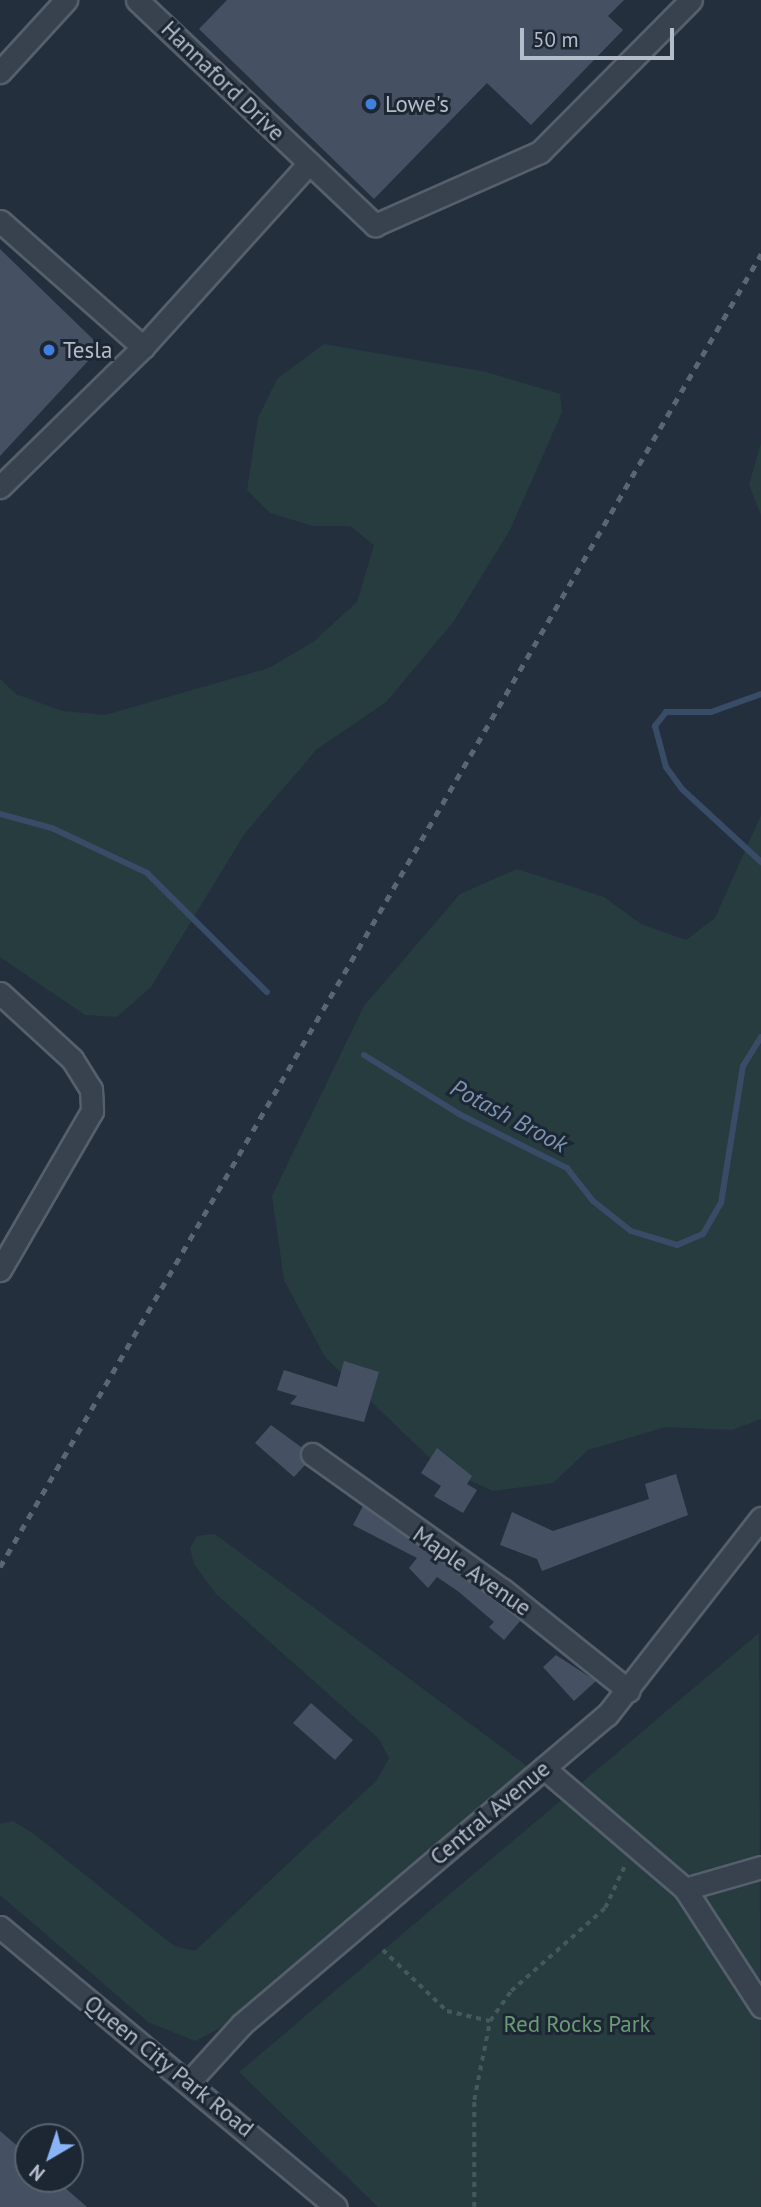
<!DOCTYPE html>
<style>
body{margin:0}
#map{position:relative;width:761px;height:2207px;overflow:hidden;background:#242f3e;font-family:"PT Sans",sans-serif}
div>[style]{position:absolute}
.green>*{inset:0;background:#263c3f}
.stream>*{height:6px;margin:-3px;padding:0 3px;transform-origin:3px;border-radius:3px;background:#394c67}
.building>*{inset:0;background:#455162}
.path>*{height:3.5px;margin-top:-1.75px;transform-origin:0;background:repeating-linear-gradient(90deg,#44595c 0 5px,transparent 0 10px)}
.roads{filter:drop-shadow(2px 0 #565f6c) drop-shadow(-2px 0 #565f6c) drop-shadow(0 2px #565f6c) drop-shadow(0 -2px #565f6c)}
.minor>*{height:21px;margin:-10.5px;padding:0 10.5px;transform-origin:10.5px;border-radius:10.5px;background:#38414e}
.rail>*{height:5px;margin-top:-2.5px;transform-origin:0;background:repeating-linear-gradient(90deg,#5a6575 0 7px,transparent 0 14px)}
.dots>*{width:19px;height:19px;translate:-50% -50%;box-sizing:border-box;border:4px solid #1d2633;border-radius:50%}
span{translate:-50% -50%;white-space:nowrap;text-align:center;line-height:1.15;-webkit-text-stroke:6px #1d2633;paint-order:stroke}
.street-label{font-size:23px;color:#b4bcc9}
.poi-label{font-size:23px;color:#b4bcc9}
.left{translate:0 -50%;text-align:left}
.park-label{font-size:23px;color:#6b9a76}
.water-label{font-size:24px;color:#7c92b1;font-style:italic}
.north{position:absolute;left:14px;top:2123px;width:70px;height:70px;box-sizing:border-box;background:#1d2633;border:2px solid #59626f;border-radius:50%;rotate:219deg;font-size:19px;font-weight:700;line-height:28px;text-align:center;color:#b4bcc9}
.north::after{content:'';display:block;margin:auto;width:24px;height:32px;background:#8ab4f8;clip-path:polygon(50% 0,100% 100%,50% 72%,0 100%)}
.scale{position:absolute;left:520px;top:28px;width:154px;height:32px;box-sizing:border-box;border:4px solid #b4bcc9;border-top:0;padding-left:9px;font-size:21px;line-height:24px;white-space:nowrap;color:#b4bcc9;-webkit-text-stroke:5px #1d2633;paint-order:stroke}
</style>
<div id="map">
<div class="green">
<div style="clip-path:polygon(324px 344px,486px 372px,560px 394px,562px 412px,510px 530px,454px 621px,386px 702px,317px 749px,245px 833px,151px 987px,117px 1017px,85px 1015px,0 957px,0 679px,16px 694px,62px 711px,105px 715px,269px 668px,313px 642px,357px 602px,374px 545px,350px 526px,313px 526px,270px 513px,247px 490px,258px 418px,277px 379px)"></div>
<div style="clip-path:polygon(761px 443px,761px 515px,749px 485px)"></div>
<div style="clip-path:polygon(761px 815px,761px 1419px,732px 1430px,666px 1427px,588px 1450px,553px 1483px,493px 1491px,438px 1466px,325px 1357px,284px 1280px,272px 1196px,364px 1006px,460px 894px,517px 869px,604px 897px,641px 924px,686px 940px,715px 918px)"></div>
<div style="clip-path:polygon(215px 1534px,532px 1770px,236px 2020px,195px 2041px,148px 2022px,0 1895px,0 1824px,13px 1821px,34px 1834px,174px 1946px,195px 1951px,377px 1780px,389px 1758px,379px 1739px,216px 1594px,194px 1564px,190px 1548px,197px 1536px)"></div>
<div style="clip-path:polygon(759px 1633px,761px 2207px,378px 2207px,239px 2072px)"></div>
</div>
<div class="stream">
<div style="left:761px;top:694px;width:53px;rotate:160.2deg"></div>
<div style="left:711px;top:712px;width:45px;rotate:180deg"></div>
<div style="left:666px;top:712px;width:18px;rotate:128deg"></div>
<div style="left:655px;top:726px;width:42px;rotate:75deg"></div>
<div style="left:666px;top:767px;width:27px;rotate:54deg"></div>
<div style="left:682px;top:789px;width:108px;rotate:42.7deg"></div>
<div style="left:0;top:814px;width:54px;rotate:15.1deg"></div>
<div style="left:52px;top:828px;width:105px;rotate:25.3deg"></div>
<div style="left:147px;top:873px;width:169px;rotate:44.8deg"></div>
<div style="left:364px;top:1055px;width:112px;rotate:31.8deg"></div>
<div style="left:459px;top:1114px;width:121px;rotate:26.6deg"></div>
<div style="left:567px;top:1168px;width:42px;rotate:51.8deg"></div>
<div style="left:593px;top:1201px;width:48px;rotate:38.3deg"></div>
<div style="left:631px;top:1231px;width:48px;rotate:16.9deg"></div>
<div style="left:677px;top:1245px;width:28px;rotate:-23deg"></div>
<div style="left:703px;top:1234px;width:36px;rotate:-60deg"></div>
<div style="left:721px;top:1203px;width:139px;rotate:-80.9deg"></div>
<div style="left:743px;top:1066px;width:34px;rotate:-58deg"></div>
</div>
<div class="building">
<div style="clip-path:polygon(227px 0,624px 0,608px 16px,623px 30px,531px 125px,487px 83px,374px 199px,199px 29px)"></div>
<div style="clip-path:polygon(0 249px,101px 347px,0 456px)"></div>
<div style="clip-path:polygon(344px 1361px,379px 1372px,364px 1422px,290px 1404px,297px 1396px,277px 1390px,284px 1370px,337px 1387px)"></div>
<div style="clip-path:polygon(271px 1425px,301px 1447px,305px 1465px,294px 1477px,255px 1443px)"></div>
<div style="clip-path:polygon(437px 1448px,472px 1476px,467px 1484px,477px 1490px,463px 1513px,434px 1496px,441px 1486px,421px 1473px)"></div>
<div style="clip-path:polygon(676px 1474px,688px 1515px,542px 1571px,537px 1559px,500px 1545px,512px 1512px,553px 1531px,649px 1499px,645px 1484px)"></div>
<div style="clip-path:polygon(363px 1506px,495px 1600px,520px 1621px,504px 1640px,489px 1627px,494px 1622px,459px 1592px,437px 1577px,428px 1588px,409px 1568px,417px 1558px,353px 1525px)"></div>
<div style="clip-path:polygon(556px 1655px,596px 1681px,574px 1701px,543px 1667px)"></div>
<div style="clip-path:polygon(311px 1703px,353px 1740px,335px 1760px,293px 1723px)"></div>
<div style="clip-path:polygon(0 2131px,28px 2155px,28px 2179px,55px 2179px,87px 2207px,0 2207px)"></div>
</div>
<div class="path">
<div style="left:383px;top:1950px;width:88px;rotate:43.6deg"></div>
<div style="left:447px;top:2011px;width:44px;rotate:13.1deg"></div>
<div style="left:474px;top:2207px;width:107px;rotate:-90deg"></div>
<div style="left:474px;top:2100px;width:81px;rotate:-78.6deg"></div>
<div style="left:490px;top:2021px;width:37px;rotate:-55deg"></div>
<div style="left:511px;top:1991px;width:125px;rotate:-41.4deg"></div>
<div style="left:605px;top:1908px;width:50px;rotate:-65deg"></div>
</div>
<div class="roads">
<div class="minor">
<div style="left:137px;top:0;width:328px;rotate:43.4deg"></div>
<div style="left:375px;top:225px;width:180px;rotate:-23.9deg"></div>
<div style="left:540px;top:152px;width:214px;rotate:-45.2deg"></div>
<div style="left:0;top:72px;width:98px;rotate:-47.5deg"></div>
<div style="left:0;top:221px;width:191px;rotate:41.4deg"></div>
<div style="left:143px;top:347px;width:248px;rotate:-47.9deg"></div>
<div style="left:0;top:487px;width:200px;rotate:-44.4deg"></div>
<div style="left:0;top:993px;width:98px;rotate:42.5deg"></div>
<div style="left:72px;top:1059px;width:36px;rotate:58deg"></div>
<div style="left:91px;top:1089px;width:22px;rotate:87deg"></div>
<div style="left:92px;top:1111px;width:184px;rotate:120.1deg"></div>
<div style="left:312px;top:1454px;width:234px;rotate:35.5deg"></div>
<div style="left:503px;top:1590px;width:161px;rotate:38.7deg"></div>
<div style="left:544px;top:1768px;width:186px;rotate:40.6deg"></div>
<div style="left:685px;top:1889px;width:140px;rotate:57deg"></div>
<div style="left:685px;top:1889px;width:79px;rotate:-16.1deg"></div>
<div style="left:0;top:1927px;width:437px;rotate:39.8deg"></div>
<div style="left:190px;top:2081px;width:77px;rotate:-47.6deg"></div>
<div style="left:242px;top:2024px;width:478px;rotate:-40.3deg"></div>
<div style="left:607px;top:1715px;width:250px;rotate:-52deg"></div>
</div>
</div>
<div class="rail">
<div style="left:0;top:1567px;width:1518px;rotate:-59.9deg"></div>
</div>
<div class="dots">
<div style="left:371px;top:104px;background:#3f7fe0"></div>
<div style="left:49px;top:350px;background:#3f7fe0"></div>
</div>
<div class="street-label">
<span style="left:223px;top:81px;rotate:44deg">Hannaford Drive</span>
<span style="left:472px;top:1571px;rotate:35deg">Maple Avenue</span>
<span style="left:490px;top:1813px;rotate:-40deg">Central Avenue</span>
<span style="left:169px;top:2066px;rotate:39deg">Queen City Park Road</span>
</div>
<div class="poi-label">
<span class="left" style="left:385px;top:104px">Lowe's</span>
<span class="left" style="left:63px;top:350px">Tesla</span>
</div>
<div class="park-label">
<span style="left:577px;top:2024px">Red Rocks Park</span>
</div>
<div class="water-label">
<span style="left:509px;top:1116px;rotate:28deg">Potash Brook</span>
</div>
<div class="north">N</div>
<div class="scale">50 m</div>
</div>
